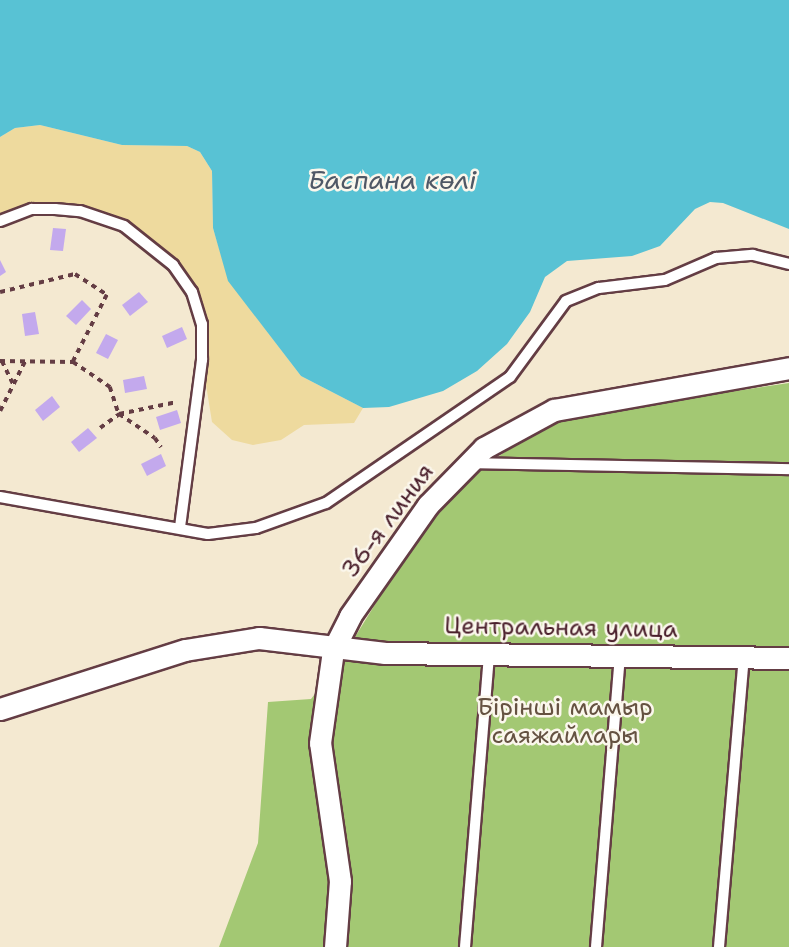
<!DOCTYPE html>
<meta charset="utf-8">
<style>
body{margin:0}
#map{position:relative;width:789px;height:947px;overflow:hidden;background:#f4e9d1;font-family:"Shantell Sans",sans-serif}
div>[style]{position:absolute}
.green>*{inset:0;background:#a3c873}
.sand>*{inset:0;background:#eeda9e}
.water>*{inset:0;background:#58c2d4}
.building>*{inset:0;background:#c3a9ed}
.path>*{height:3.5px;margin-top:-1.75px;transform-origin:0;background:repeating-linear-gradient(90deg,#643d44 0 5px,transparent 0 10px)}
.roads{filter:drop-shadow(2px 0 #643d44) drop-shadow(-2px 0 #643d44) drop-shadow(0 2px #643d44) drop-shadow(0 -2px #643d44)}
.service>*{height:10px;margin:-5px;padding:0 5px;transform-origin:5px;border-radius:5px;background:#fff}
.minor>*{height:21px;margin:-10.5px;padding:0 10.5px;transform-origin:10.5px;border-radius:10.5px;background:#fff}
span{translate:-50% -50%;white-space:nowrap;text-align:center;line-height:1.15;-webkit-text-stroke:5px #fbf7ec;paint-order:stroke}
.street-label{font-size:24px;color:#4a1f2b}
.park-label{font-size:24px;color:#655241}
.water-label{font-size:26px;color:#4f5866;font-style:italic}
</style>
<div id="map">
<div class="green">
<div style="clip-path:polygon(789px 383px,789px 947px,219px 947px,258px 843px,268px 702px,311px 699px,339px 663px,419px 533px,477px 471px,556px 418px)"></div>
</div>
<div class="sand">
<div style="clip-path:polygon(40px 125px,122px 145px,187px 146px,200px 152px,212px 171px,213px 228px,229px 281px,301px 376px,363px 408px,354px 423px,304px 425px,281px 440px,253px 445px,232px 440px,212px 422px,202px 360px,202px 324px,192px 292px,173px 265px,124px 226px,55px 209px,0 221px,0 137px,15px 128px)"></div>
</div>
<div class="water">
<div style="clip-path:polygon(0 0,789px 0,789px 229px,723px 203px,710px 202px,695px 209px,660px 246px,632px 256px,567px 261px,545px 277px,530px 312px,507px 344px,477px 371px,443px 391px,389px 407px,363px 408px,301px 376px,228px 281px,213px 228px,212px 171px,200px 152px,187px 146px,122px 145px,40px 125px,15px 128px,0 137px)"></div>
</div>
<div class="building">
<div style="clip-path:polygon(53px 228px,66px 229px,63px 251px,50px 250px)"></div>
<div style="clip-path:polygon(0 260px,6px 272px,0 276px)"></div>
<div style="clip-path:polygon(139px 292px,148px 302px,130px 316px,122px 305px)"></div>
<div style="clip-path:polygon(82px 300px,91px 309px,76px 325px,66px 316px)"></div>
<div style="clip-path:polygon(35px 312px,39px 334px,25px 336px,22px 314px)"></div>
<div style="clip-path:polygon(182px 327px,187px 339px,167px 348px,162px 336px)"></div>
<div style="clip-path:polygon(106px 334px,118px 340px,108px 359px,96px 353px)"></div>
<div style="clip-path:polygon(144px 376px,147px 389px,125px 393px,123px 380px)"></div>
<div style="clip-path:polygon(52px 396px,60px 407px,43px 421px,35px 410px)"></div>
<div style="clip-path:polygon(177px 410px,181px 423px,160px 430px,156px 417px)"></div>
<div style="clip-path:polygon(88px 428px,97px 438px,79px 452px,71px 442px)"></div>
<div style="clip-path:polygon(161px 454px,166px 466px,147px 476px,141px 464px)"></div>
</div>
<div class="path">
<div style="left:0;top:292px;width:77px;rotate:-13.5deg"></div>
<div style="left:75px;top:274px;width:38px;rotate:33deg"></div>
<div style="left:107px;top:295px;width:75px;rotate:116.9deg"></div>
<div style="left:0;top:361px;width:73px;rotate:0.8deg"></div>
<div style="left:73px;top:362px;width:45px;rotate:34deg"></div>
<div style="left:110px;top:387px;width:28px;rotate:72deg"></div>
<div style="left:119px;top:414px;width:43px;rotate:33.7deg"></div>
<div style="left:155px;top:438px;width:11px;rotate:56deg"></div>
<div style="left:2px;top:361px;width:28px;rotate:64deg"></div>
<div style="left:0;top:411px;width:58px;rotate:-63.4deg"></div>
<div style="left:100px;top:428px;width:24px;rotate:-36deg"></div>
<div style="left:119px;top:414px;width:59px;rotate:-11.7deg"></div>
</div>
<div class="roads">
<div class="service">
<div style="left:0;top:221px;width:34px;rotate:-21deg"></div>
<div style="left:32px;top:209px;width:23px"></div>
<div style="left:55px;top:209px;width:25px;rotate:5deg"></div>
<div style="left:80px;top:211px;width:46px;rotate:18.8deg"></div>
<div style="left:124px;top:226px;width:63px;rotate:38.5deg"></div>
<div style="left:173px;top:265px;width:33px;rotate:55deg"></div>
<div style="left:192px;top:292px;width:34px;rotate:73deg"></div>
<div style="left:202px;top:324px;width:36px;rotate:90deg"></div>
<div style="left:202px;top:360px;width:169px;rotate:97.5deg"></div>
<div style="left:470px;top:463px;width:319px;rotate:1.1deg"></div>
<div style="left:0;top:497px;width:211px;rotate:10.1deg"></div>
<div style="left:208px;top:534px;width:48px;rotate:-7.1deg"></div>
<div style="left:256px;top:528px;width:74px;rotate:-19.7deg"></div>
<div style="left:326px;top:503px;width:223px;rotate:-34.4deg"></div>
<div style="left:510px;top:377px;width:94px;rotate:-53.6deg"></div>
<div style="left:566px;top:301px;width:35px;rotate:-22deg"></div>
<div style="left:599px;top:288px;width:66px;rotate:-6.9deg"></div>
<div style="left:665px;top:280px;width:56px;rotate:-23.3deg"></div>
<div style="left:716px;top:258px;width:37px;rotate:-5deg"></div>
<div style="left:753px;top:255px;width:37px;rotate:14deg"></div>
<div style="left:465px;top:947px;width:295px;rotate:-85.3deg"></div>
<div style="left:596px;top:947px;width:294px;rotate:-85.3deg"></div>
<div style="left:719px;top:947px;width:291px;rotate:-85.1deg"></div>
</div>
<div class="minor">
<div style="left:0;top:709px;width:194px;rotate:-17.7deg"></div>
<div style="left:185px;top:650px;width:75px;rotate:-9.2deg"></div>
<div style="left:259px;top:638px;width:127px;rotate:6.8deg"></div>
<div style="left:385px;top:653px;width:404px;rotate:0.7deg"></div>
<div style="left:335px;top:947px;width:66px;rotate:-85.7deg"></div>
<div style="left:340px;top:881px;width:139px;rotate:-98.2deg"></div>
<div style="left:320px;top:743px;width:94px;rotate:-82deg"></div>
<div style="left:333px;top:650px;width:38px;rotate:-63deg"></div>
<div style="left:350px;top:616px;width:136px;rotate:-54.9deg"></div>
<div style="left:428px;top:505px;width:80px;rotate:-45.5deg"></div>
<div style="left:484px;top:448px;width:80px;rotate:-28.5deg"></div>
<div style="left:554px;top:410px;width:239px;rotate:-10.1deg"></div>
</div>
</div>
<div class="street-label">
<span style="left:388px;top:521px;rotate:-53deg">36-я линия</span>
<span style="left:561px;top:628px;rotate:1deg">Центральная улица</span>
</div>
<div class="park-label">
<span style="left:565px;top:722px">Бірінші мамыр<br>саяжайлары</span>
</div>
<div class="water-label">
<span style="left:392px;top:180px">Баспана көлі</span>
</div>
</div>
